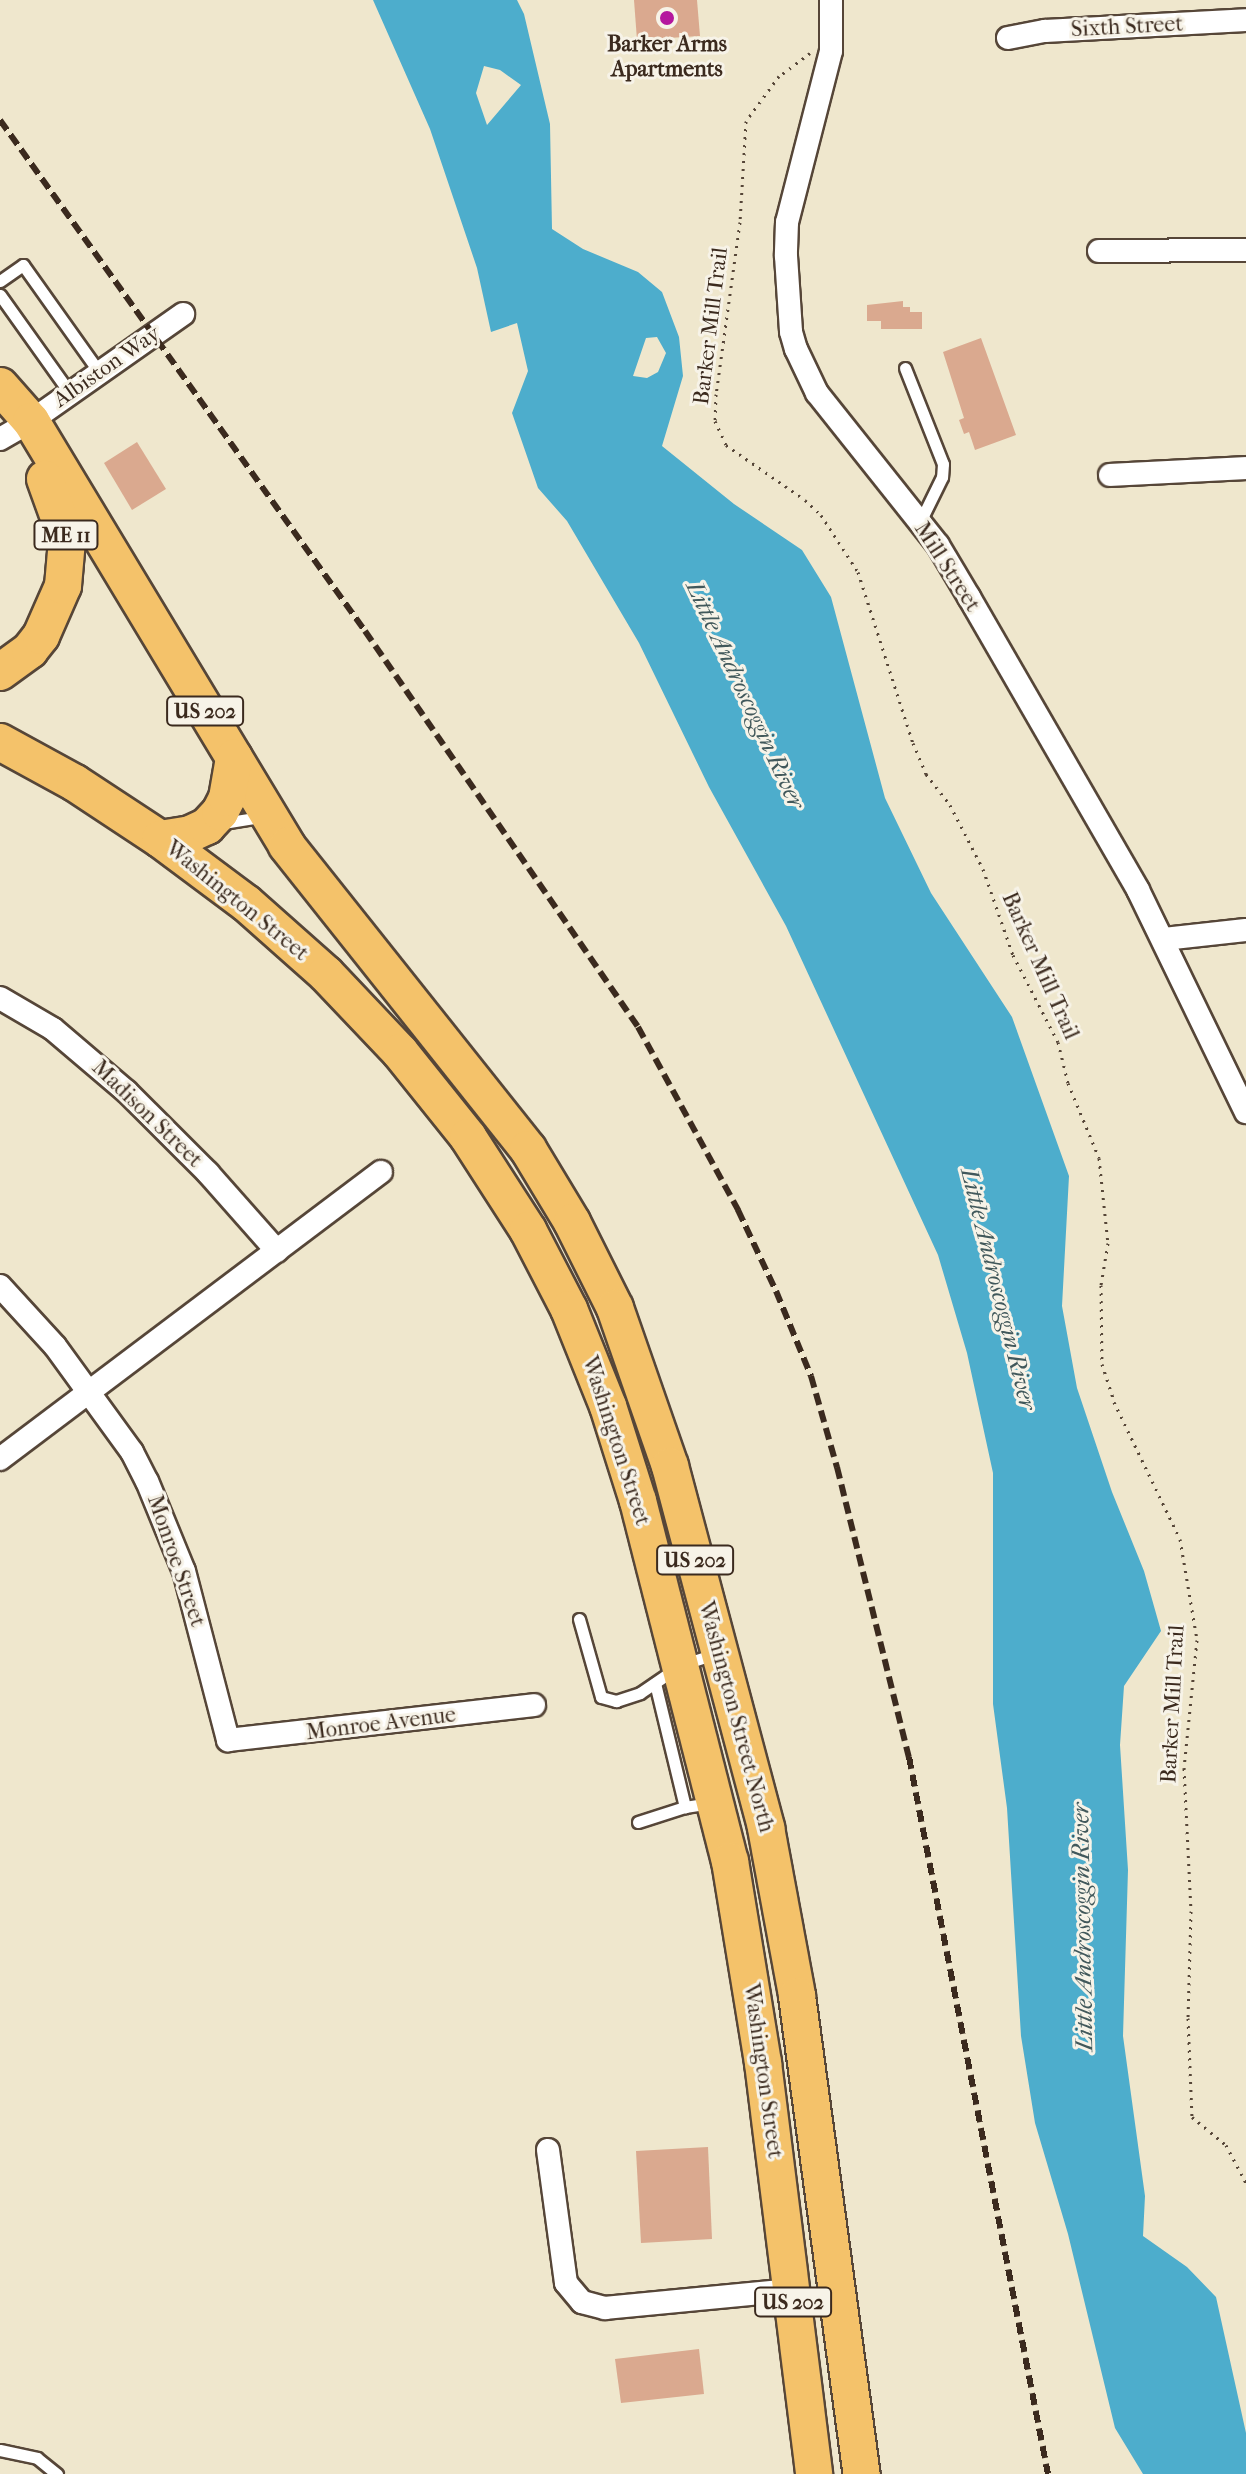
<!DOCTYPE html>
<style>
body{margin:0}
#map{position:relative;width:1246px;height:2474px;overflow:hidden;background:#efe7cd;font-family:"IM FELL French Canon",serif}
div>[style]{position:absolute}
.water>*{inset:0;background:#4dadcc}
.building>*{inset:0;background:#daa98f}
.path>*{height:3px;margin-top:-1.5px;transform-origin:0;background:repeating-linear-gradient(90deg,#564638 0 2px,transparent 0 8px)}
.roads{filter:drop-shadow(2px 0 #564638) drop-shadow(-2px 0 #564638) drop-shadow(0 2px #564638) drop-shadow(0 -2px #564638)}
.service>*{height:11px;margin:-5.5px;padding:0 5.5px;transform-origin:5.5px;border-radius:5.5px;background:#fff}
.minor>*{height:22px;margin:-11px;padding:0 11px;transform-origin:11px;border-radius:11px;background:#fff}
.trunk>*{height:36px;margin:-18px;padding:0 18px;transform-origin:18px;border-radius:18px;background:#f4c26a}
.rail>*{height:6px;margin-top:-3px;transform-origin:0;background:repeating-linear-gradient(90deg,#3b2a1e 0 12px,transparent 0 18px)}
.dots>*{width:22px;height:22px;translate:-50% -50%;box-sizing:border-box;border:4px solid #f7f3e8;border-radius:50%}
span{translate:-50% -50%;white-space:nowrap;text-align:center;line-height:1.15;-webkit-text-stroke:6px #f7f3e8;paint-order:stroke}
.shield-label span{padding:2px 6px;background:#f7f3e8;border:2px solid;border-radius:6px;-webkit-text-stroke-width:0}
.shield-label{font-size:20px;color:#3b2a1e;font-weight:700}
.street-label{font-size:22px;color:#3b2a1e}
.poi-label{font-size:22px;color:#3b2a1e;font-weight:700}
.water-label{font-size:24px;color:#41585b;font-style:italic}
</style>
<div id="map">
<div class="water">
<div style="clip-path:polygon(evenodd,373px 0,517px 0,524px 14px,550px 124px,552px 229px,583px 249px,638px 272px,662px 292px,679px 337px,683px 376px,662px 446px,734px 504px,802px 550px,831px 597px,885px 798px,931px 893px,1012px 1017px,1069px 1176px,1062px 1306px,1077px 1388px,1112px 1492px,1144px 1571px,1161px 1631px,1124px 1686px,1120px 1745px,1128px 1870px,1123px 2036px,1145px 2196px,1143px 2236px,1187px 2267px,1216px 2297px,1246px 2433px,1246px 2474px,1143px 2474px,1115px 2428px,1068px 2234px,1035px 2123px,1021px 2036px,1007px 1808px,993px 1704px,993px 1473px,967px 1353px,938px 1255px,786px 926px,709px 787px,639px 643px,567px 521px,538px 488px,512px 413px,528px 371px,517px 323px,491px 332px,477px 268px,430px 129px,373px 0,484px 66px,500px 70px,521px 85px,487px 125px,476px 93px,484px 66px,373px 0,657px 337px,666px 353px,658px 372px,647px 378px,633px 376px,646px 338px,657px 337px)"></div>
</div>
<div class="building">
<div style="clip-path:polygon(634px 0,697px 0,700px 36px,637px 40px)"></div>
<div style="clip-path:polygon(903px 301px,903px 307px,910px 307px,910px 312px,922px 312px,922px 329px,881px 329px,881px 321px,867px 321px,867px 305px)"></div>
<div style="clip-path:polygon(981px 338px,1016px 435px,975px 450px,969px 432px,964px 434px,959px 420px,964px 418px,943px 352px)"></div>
<div style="clip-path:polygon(137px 442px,166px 489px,132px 510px,104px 463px)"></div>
<div style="clip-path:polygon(708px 2147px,712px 2239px,641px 2243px,636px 2151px)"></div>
<div style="clip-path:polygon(699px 2349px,704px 2394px,621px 2403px,615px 2359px)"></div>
</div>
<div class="path">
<div style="left:810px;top:53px;width:39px;rotate:143deg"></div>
<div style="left:779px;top:76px;width:56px;rotate:126.3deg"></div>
<div style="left:746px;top:121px;width:101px;rotate:93.4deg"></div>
<div style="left:740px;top:222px;width:174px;rotate:97.9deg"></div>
<div style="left:716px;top:394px;width:27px;rotate:92deg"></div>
<div style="left:715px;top:421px;width:26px;rotate:65deg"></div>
<div style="left:726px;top:445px;width:96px;rotate:34.8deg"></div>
<div style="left:805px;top:500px;width:22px;rotate:43deg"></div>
<div style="left:821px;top:515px;width:68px;rotate:57deg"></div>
<div style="left:858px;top:572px;width:180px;rotate:72.2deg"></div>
<div style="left:913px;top:743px;width:34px;rotate:67deg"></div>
<div style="left:926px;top:774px;width:39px;rotate:52deg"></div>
<div style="left:950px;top:805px;width:72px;rotate:62.7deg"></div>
<div style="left:983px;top:869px;width:91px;rotate:70.8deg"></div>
<div style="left:1013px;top:955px;width:98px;rotate:62.7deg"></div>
<div style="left:1058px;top:1042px;width:42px;rotate:76.3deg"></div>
<div style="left:1068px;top:1083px;width:81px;rotate:67.5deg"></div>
<div style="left:1099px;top:1158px;width:85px;rotate:84deg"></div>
<div style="left:1108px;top:1243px;width:43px;rotate:99.5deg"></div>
<div style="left:1101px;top:1285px;width:79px;rotate:89.3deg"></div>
<div style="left:1102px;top:1364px;width:40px;rotate:72deg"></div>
<div style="left:1114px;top:1402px;width:152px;rotate:64.3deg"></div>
<div style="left:1180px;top:1539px;width:102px;rotate:80.4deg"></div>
<div style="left:1197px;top:1640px;width:129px;rotate:95.8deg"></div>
<div style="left:1184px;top:1768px;width:143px;rotate:87.2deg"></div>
<div style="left:1191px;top:1911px;width:107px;rotate:91.6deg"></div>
<div style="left:1188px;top:2018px;width:99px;rotate:87.7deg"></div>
<div style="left:1192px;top:2117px;width:44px;rotate:39.5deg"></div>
<div style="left:1226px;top:2145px;width:43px;rotate:62.2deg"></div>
</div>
<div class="roads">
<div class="service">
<div style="left:0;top:281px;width:28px;rotate:-35deg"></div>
<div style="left:23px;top:265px;width:131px;rotate:54.6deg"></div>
<div style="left:0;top:295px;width:120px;rotate:54.5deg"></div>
<div style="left:905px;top:368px;width:103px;rotate:68.4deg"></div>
<div style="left:943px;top:464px;width:13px;rotate:94deg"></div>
<div style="left:942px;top:477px;width:50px;rotate:116.1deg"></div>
<div style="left:223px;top:823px;width:39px;rotate:-9deg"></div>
<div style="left:579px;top:1619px;width:81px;rotate:74.2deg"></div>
<div style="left:601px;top:1697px;width:16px;rotate:15deg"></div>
<div style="left:616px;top:1701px;width:25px;rotate:-18deg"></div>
<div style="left:640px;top:1693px;width:50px;rotate:-34.3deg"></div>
<div style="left:681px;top:1665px;width:36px;rotate:-18deg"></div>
<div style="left:655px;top:1683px;width:128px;rotate:76.4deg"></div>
<div style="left:685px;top:1807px;width:24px;rotate:-9deg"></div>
<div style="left:638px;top:1822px;width:49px;rotate:-17.7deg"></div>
<div style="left:0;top:2450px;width:38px;rotate:12deg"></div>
<div style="left:37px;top:2458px;width:26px;rotate:39deg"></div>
</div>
<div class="minor">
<div style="left:831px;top:0;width:51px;rotate:90deg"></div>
<div style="left:831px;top:51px;width:177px;rotate:104.4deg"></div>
<div style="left:787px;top:222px;width:34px;rotate:92deg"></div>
<div style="left:786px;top:256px;width:76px;rotate:86.2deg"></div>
<div style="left:791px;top:332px;width:18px;rotate:74deg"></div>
<div style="left:796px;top:349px;width:49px;rotate:64.5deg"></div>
<div style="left:817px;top:393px;width:194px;rotate:51.5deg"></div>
<div style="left:938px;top:545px;width:61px;rotate:59.2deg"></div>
<div style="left:969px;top:597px;width:338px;rotate:60deg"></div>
<div style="left:1138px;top:890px;width:247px;rotate:64.1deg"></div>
<div style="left:1008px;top:38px;width:38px;rotate:-11deg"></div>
<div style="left:1045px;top:31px;width:201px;rotate:-3.1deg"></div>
<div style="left:1099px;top:251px;width:147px;rotate:-0.4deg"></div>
<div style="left:31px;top:421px;width:186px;rotate:-35.1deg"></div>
<div style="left:0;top:439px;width:20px;rotate:-30deg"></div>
<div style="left:1110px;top:475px;width:136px;rotate:-2.9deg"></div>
<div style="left:1164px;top:939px;width:82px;rotate:-6.3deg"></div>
<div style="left:0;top:998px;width:61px;rotate:30.3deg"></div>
<div style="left:53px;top:1029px;width:97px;rotate:40.4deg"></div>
<div style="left:127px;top:1092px;width:115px;rotate:45deg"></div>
<div style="left:208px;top:1173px;width:104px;rotate:48.5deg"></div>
<div style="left:0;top:1286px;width:81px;rotate:47.5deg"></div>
<div style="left:55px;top:1346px;width:131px;rotate:54deg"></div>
<div style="left:132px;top:1452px;width:33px;rotate:63deg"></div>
<div style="left:147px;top:1481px;width:97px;rotate:67.7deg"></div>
<div style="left:184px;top:1571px;width:175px;rotate:75.4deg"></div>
<div style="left:228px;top:1740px;width:308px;rotate:-6.5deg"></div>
<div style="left:0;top:1459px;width:477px;rotate:-37deg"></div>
<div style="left:548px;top:2150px;width:134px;rotate:82.3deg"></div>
<div style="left:566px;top:2283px;width:25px;rotate:50deg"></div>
<div style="left:582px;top:2302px;width:24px;rotate:15deg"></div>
<div style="left:605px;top:2308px;width:187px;rotate:-5.5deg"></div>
</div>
<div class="trunk">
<div style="left:0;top:386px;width:47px;rotate:48.5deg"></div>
<div style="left:31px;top:421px;width:496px;rotate:58.9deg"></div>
<div style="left:287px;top:846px;width:387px;rotate:51.5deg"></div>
<div style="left:528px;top:1149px;width:85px;rotate:58.9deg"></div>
<div style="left:572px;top:1222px;width:96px;rotate:63.4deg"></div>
<div style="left:615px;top:1308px;width:167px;rotate:70.8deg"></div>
<div style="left:670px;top:1466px;width:375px;rotate:75.1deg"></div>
<div style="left:766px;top:1828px;width:171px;rotate:79.5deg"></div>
<div style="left:797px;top:1996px;width:482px;rotate:82.3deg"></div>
<div style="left:0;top:672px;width:37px;rotate:-36deg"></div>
<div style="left:30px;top:650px;width:18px;rotate:-52deg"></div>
<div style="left:41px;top:636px;width:55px;rotate:-66.3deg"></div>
<div style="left:63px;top:586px;width:46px;rotate:-85deg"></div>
<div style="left:67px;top:540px;width:65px;rotate:-109.8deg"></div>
<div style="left:0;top:742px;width:85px;rotate:28.7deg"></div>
<div style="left:75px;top:783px;width:102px;rotate:33.4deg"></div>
<div style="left:160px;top:839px;width:107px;rotate:36.7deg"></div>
<div style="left:246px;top:903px;width:107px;rotate:41.6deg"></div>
<div style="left:326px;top:974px;width:108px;rotate:46.5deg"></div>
<div style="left:400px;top:1052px;width:109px;rotate:51.3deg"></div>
<div style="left:468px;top:1137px;width:111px;rotate:57.2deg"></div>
<div style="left:528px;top:1230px;width:89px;rotate:62.6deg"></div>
<div style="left:569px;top:1309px;width:105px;rotate:68.1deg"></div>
<div style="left:608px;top:1406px;width:100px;rotate:72.5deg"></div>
<div style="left:638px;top:1501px;width:372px;rotate:75.7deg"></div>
<div style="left:730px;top:1861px;width:205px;rotate:80.7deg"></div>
<div style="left:763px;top:2063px;width:414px;rotate:82.9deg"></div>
<div style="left:160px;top:839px;width:30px;rotate:-9deg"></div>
<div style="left:190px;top:834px;width:19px;rotate:-25deg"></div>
<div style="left:207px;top:826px;width:19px;rotate:-47deg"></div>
<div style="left:220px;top:812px;width:16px;rotate:-63deg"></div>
<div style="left:227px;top:798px;width:41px;rotate:-80.1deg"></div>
</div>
</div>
<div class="rail">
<div style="left:0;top:120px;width:628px;rotate:54.46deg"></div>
<div style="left:365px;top:631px;width:481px;rotate:55.4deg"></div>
<div style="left:638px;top:1027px;width:209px;rotate:61.3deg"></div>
<div style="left:738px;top:1210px;width:89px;rotate:64.9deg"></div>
<div style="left:776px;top:1291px;width:92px;rotate:67.6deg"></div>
<div style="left:811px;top:1376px;width:95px;rotate:74.1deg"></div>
<div style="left:837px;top:1467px;width:299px;rotate:76.1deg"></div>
<div style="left:909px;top:1757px;width:730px;rotate:79.03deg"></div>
</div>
<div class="dots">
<div style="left:667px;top:18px;background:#b5179e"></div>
</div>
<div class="shield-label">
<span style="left:66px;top:535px">ME 11</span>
<span style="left:205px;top:711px">US 202</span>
<span style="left:695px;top:1560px">US 202</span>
<span style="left:793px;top:2302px">US 202</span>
</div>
<div class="street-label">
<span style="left:1127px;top:27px;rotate:-3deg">Sixth Street</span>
<span style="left:711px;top:326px;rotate:-83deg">Barker Mill Trail</span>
<span style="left:107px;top:367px;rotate:-35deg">Albiston Way</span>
<span style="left:947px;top:567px;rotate:57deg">Mill Street</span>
<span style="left:237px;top:901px;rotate:39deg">Washington Street</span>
<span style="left:1040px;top:966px;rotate:66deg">Barker Mill Trail</span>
<span style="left:147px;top:1114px;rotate:44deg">Madison Street</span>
<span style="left:616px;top:1441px;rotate:72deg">Washington Street</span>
<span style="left:176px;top:1561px;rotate:71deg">Monroe Street</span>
<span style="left:1173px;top:1704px;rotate:-87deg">Barker Mill Trail</span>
<span style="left:736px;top:1717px;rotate:75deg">Washington Street North</span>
<span style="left:381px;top:1724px;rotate:-7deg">Monroe Avenue</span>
<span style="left:763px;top:2071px;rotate:82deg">Washington Street</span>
</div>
<div class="poi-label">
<span style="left:667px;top:57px">Barker Arms<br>Apartments</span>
</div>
<div class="water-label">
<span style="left:745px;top:695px;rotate:65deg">Little Androscoggin River</span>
<span style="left:998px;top:1289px;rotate:76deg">Little Androscoggin River</span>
<span style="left:1083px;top:1927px;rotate:-91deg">Little Androscoggin River</span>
</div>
</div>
